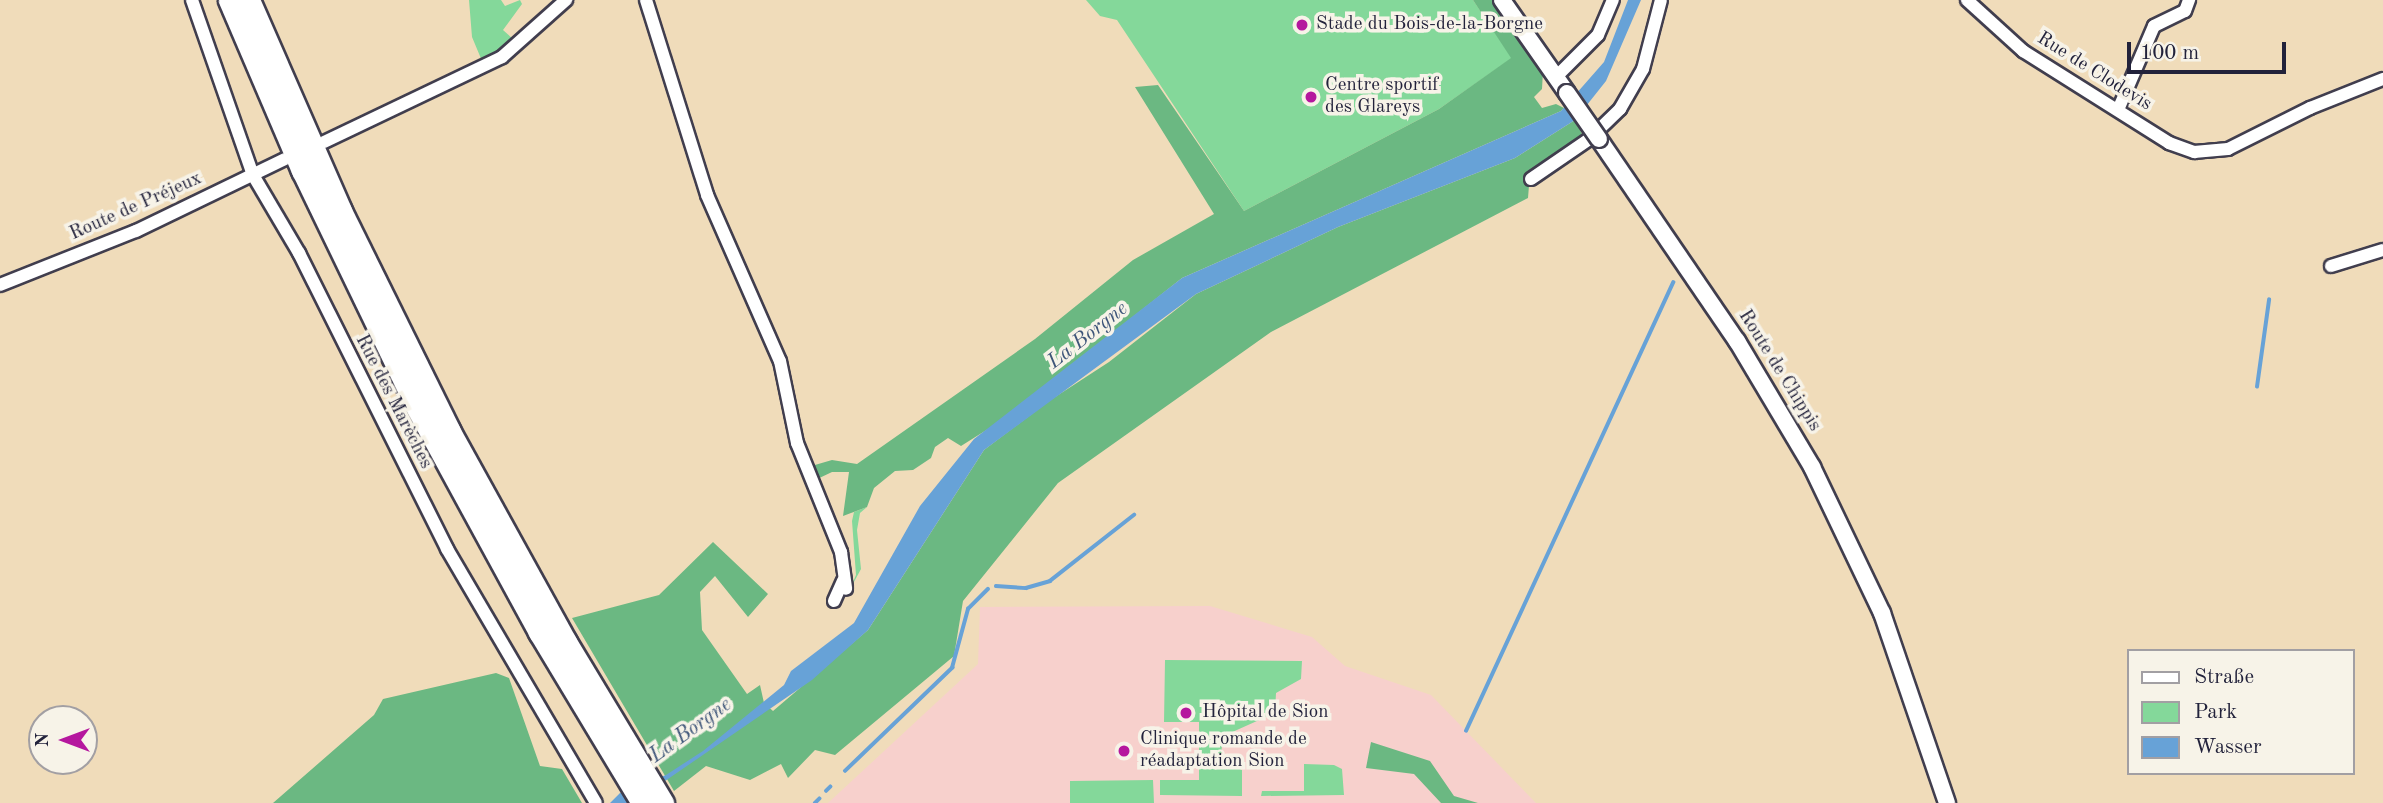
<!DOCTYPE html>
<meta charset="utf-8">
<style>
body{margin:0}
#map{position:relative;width:2383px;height:803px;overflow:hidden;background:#f0dcba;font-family:"Old Standard TT",serif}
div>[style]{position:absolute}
.built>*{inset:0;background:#f7d0cc}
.green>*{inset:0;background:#84d89a}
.forest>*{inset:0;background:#6bb882}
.water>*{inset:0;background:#67a2d7}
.stream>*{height:3.5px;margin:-1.75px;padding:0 1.75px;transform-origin:1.75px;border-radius:1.75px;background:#67a2d7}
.roads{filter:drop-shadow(2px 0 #413e4e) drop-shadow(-2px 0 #413e4e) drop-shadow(0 2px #413e4e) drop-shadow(0 -2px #413e4e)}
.minor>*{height:12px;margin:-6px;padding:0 6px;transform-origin:6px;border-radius:6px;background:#fff}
.tertiary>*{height:16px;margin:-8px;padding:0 8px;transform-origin:8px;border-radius:8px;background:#fff}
.motorway>*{height:23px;margin:-11.5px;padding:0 11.5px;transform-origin:11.5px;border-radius:11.5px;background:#fff}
.bridges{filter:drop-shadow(2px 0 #413e4e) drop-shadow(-2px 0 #413e4e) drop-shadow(0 2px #413e4e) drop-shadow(0 -2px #413e4e)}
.tertiary-bridge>*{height:16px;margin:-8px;padding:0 8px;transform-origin:8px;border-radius:8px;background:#fff}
.dots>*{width:19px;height:19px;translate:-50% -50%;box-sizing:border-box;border:4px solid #f7f3e8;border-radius:50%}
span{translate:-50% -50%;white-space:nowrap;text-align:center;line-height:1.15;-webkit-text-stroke:7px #f7f3e8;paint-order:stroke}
.poi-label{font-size:19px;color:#22223b}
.left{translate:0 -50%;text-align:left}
.street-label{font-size:19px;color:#22223b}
.water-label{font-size:21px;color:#3e5579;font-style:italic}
.legend{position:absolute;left:2127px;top:649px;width:228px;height:126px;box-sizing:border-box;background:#f7f3e8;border:2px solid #a29fa3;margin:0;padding:9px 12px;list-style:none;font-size:21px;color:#22223b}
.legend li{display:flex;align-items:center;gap:14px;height:35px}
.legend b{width:35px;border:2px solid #a29fa3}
.north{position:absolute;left:28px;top:705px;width:70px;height:70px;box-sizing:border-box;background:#f7f3e8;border:2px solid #a29fa3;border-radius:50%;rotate:270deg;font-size:19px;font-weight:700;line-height:28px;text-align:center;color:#22223b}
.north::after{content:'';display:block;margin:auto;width:24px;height:32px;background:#b5179e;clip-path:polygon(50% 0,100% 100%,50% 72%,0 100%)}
.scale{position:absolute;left:2127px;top:42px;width:159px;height:32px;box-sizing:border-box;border:4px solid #22223b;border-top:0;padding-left:9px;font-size:21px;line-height:24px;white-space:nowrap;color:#22223b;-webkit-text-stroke:5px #f7f3e8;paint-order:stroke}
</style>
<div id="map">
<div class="built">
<div style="clip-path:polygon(1210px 606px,1312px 637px,1345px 666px,1431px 695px,1536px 803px,828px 803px,978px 664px,980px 607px)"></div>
</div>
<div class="green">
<div style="clip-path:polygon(469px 0,501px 0,505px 6px,520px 0,522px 4px,503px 30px,514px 40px,482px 61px,472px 37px)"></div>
<div style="clip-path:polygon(1086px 0,1473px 0,1512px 58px,1439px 109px,1244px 211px,1117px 20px,1100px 16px)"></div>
<div style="clip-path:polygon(867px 507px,860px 513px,857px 530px,861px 569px,849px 591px,856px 575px,852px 521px,854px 512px)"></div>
<div style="clip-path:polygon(1165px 660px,1302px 661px,1301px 679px,1276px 693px,1275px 713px,1228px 734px,1222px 743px,1221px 761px,1242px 770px,1242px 796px,1160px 795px,1160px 780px,1199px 780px,1199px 722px,1164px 722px)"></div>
<div style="clip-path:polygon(1304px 764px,1334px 765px,1342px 769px,1344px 795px,1261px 796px,1262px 791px,1304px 791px)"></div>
<div style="clip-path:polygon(1153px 780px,1154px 803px,1242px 803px,1070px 803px,1070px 781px)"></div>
</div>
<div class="forest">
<div style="clip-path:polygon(1473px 0,1492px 0,1543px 71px,1542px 89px,1534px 97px,1542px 108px,1556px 104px,1564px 108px,1561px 111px,1182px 278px,1004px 419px,961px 446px,948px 438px,935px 447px,931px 458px,913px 470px,895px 471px,874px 488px,867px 507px,843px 516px,849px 472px,832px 472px,813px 481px,808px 467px,832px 460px,857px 464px,1035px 339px,1133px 260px,1214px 214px,1135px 87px,1158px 85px,1244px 211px,1439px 109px,1511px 58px)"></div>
<div style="clip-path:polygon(1575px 120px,1584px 138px,1530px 173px,1528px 198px,1271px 332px,1058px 483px,963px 601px,954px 656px,835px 755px,815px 750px,788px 778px,781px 764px,750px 780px,706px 766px,674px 791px,572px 618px,659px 595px,713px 542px,768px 594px,748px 617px,715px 576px,700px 592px,702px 630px,747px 694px,760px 685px,764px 703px,773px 711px,868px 630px,984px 450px,1049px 401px,1109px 362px,1196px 294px,1338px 227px,1515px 158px)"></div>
<div style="clip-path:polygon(496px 673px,509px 678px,540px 766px,562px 769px,582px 803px,273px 803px,374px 715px,383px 699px)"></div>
<div style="clip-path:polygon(1371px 742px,1430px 761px,1454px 796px,1478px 803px,1441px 803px,1414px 774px,1366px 768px)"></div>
</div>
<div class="water">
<div style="clip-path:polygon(1628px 0,1641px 0,1606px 81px,1575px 120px,1515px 158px,1338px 227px,1196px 294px,984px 450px,868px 630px,812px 680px,633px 803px,610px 803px,620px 793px,666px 775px,703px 751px,784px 685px,791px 671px,854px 623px,920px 506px,974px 439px,1182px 278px,1561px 111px,1604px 62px)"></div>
</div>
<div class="stream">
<div style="left:2257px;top:387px;width:88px;rotate:-82.1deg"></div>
<div style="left:996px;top:586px;width:30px;rotate:4deg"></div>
<div style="left:1026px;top:588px;width:25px;rotate:-16deg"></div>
<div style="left:1050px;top:581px;width:107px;rotate:-38.2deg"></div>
<div style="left:1466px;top:731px;width:494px;rotate:-65.2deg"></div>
<div style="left:845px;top:771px;width:149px;rotate:-43.9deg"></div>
<div style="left:952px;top:668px;width:61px;rotate:-74.8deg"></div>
<div style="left:968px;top:609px;width:28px;rotate:-45deg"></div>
<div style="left:826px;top:791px;width:6px;rotate:-45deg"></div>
<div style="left:815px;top:803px;width:6px;rotate:-45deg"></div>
</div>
<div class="roads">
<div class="minor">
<div style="left:192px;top:0;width:185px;rotate:70.8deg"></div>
<div style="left:253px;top:175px;width:91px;rotate:59.5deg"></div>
<div style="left:299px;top:253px;width:331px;rotate:63.4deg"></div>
<div style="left:447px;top:549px;width:294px;rotate:59.6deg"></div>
<div style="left:646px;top:0;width:204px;rotate:72.6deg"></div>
<div style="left:707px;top:195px;width:181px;rotate:66.3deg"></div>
<div style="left:780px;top:361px;width:84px;rotate:78.3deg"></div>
<div style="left:797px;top:443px;width:118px;rotate:68deg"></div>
<div style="left:841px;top:552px;width:37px;rotate:82deg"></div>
<div style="left:1967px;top:0;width:76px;rotate:42.3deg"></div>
<div style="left:2023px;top:51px;width:173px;rotate:32.2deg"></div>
<div style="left:2169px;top:143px;width:27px;rotate:20deg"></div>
<div style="left:2194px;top:152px;width:34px;rotate:-5deg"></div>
<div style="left:2228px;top:149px;width:92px;rotate:-26.6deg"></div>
<div style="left:2310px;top:108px;width:79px;rotate:-21.7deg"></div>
<div style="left:1556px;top:77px;width:59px;rotate:-45deg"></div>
<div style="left:1598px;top:35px;width:38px;rotate:-67deg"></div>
<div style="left:2118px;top:110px;width:91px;rotate:-66.8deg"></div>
<div style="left:2154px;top:26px;width:34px;rotate:-26deg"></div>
<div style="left:2185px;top:11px;width:12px;rotate:-70deg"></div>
<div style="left:324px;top:142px;width:197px;rotate:-25.5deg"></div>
<div style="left:502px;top:57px;width:86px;rotate:-41.7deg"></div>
<div style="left:1531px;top:179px;width:69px;rotate:-34.4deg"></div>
<div style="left:1588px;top:140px;width:45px;rotate:-44.1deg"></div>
<div style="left:1620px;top:109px;width:46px;rotate:-60.1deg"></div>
<div style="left:1643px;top:69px;width:71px;rotate:-75.4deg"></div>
<div style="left:2331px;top:266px;width:54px;rotate:-17.1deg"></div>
<div style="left:0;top:285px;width:146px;rotate:-21.7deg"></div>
<div style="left:136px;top:231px;width:165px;rotate:-25.8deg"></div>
<div style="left:834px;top:601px;width:22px;rotate:-66deg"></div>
</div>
<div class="tertiary">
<div style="left:1502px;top:0;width:113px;rotate:55deg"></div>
<div style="left:1599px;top:139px;width:245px;rotate:55.7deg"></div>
<div style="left:1737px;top:341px;width:147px;rotate:59.2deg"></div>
<div style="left:1812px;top:467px;width:162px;rotate:64.4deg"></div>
<div style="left:1882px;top:613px;width:201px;rotate:71.1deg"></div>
</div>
<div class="motorway">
<div style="left:230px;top:0;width:185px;rotate:66.8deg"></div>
<div style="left:303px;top:170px;width:264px;rotate:64.2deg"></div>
<div style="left:418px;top:408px;width:255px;rotate:61.4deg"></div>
<div style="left:540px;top:632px;width:200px;rotate:58.9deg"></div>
<div style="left:248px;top:0;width:230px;rotate:66.4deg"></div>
<div style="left:340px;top:211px;width:246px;rotate:63.7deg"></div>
<div style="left:449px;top:432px;width:240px;rotate:61.1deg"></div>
<div style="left:565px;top:642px;width:188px;rotate:58.9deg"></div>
</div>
</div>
<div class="bridges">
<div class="tertiary-bridge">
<div style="left:1567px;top:93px;width:56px;rotate:55.2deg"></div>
</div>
</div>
<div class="dots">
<div style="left:1302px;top:25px;background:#b5179e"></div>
<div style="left:1311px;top:97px;background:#b5179e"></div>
<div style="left:1186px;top:713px;background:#b5179e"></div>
<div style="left:1124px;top:751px;background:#b5179e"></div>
</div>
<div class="poi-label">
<span class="left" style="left:1316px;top:25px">Stade du Bois-de-la-Borgne</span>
<span class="left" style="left:1325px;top:97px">Centre sportif<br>des Glareys</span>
<span class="left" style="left:1202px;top:713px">Hôpital de Sion</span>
<span class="left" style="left:1140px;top:751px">Clinique romande de<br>réadaptation Sion</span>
</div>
<div class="street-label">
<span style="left:2094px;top:72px;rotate:32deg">Rue de Clodevis</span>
<span style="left:136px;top:207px;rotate:-24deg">Route de Préjeux</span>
<span style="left:1779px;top:371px;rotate:58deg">Route de Chippis</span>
<span style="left:393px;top:402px;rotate:63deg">Rue des Marèches</span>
</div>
<div class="water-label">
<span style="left:1088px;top:336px;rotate:-38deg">La Borgne</span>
<span style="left:691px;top:731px;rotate:-36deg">La Borgne</span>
</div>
<ul class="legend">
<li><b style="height:9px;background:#fff"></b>Straße</li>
<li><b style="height:19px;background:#84d89a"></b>Park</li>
<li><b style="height:19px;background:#67a2d7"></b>Wasser</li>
</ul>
<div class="north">N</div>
<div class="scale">100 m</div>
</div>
